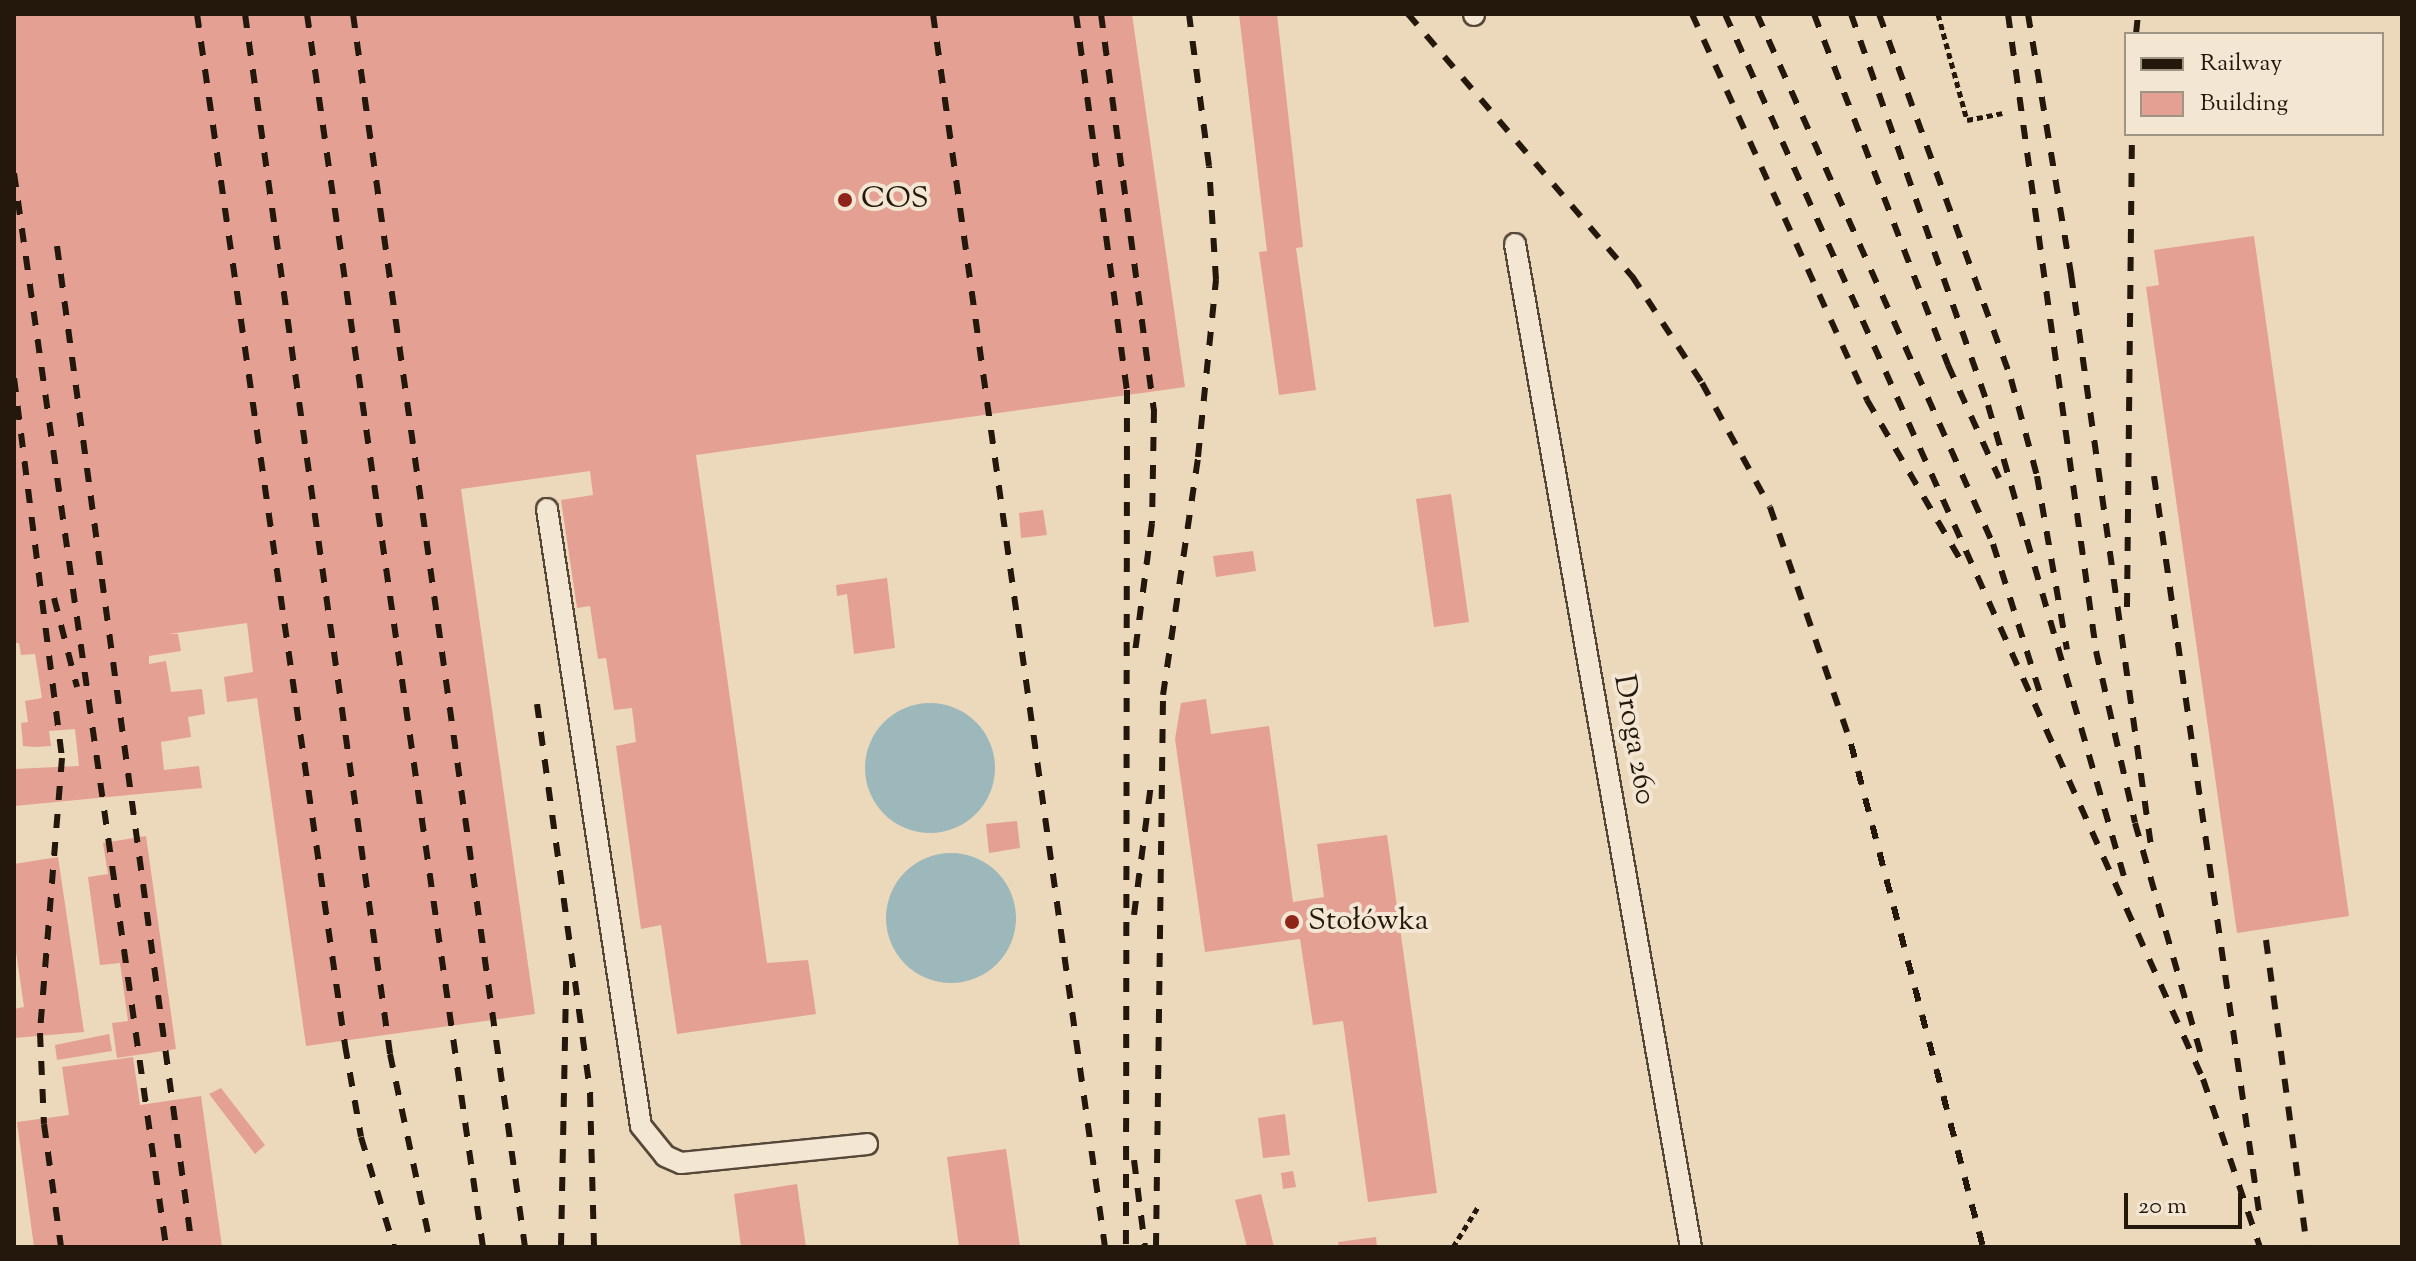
<!DOCTYPE html>
<meta charset="utf-8">
<style>
body{margin:0}
#map{position:relative;width:2416px;height:1261px;overflow:hidden;background:#ecd9bc;font-family:"Sorts Mill Goudy",serif}
div>[style]{position:absolute}
.water>*{inset:0;background:#9cb8ba}
.round{border-radius:50%}
.building>*{inset:0;background:#e3a093}
.path>*{height:5px;margin-top:-2.5px;transform-origin:0;background:repeating-linear-gradient(90deg,#24180c 0 6px,transparent 0 10px)}
.roads{filter:drop-shadow(2px 0 #564838) drop-shadow(-2px 0 #564838) drop-shadow(0 2px #564838) drop-shadow(0 -2px #564838)}
.service>*{height:20px;margin:-10px;padding:0 10px;transform-origin:10px;border-radius:10px;background:#f3e6d3}
.rail>*{height:6px;margin-top:-3px;transform-origin:0;background:repeating-linear-gradient(90deg,#24180c 0 14px,transparent 0 28px)}
.dots>*{width:22px;height:22px;translate:-50% -50%;box-sizing:border-box;border:4px solid #f3e6d3;border-radius:50%}
span{translate:-50% -50%;white-space:nowrap;text-align:center;line-height:1.15;-webkit-text-stroke:8px #f3e6d3;paint-order:stroke}
.poi-label{font-size:30px;color:#24180c}
.left{translate:0 -50%;text-align:left}
.street-label{font-size:30px;color:#24180c}
.frame{position:absolute;inset:0;border:16px solid #24180c;pointer-events:none}
.legend{position:absolute;left:2124px;top:32px;width:260px;height:104px;box-sizing:border-box;background:#f3e6d3;border:2px solid #a09483;margin:0;padding:10px 14px;list-style:none;font-size:24px;color:#24180c}
.legend li{display:flex;align-items:center;gap:16px;height:40px}
.legend b{width:40px;border:2px solid #a09483}
.scale{position:absolute;left:2124px;top:1193px;width:118px;height:36px;box-sizing:border-box;border:4px solid #24180c;border-top:0;padding-left:10px;font-size:24px;line-height:28px;white-space:nowrap;color:#24180c;-webkit-text-stroke:6px #f3e6d3;paint-order:stroke}
</style>
<div id="map">
<div class="water">
<div class="round" style="left:865px;top:703px;width:130px;height:130px"></div>
<div class="round" style="left:886px;top:853px;width:130px;height:130px"></div>
</div>
<div class="building">
<div style="clip-path:polygon(14px 14px,1132px 14px,1185px 387px,696px 455px,767px 963px,808px 960px,816px 1014px,677px 1034px,661px 925px,641px 929px,616px 746px,636px 742px,632px 708px,614px 710px,606px 658px,598px 659px,590px 606px,577px 608px,561px 500px,593px 495px,590px 471px,461px 489px,535px 1014px,306px 1046px,257px 698px,227px 702px,224px 677px,253px 672px,247px 623px,169px 634px,178px 634px,181px 651px,149px 656px,149px 664px,166px 661px,171px 692px,202px 689px,205px 714px,188px 717px,191px 737px,161px 742px,164px 770px,199px 766px,202px 788px,14px 806px,14px 769px,79px 766px,75px 729px,49px 731px,51px 746px,35px 747px,23px 746px,21px 723px,28px 722px,25px 701px,42px 698px,35px 654px,21px 655px,19px 643px,14px 643px)"></div>
<div style="clip-path:polygon(1239px 14px,1277px 14px,1303px 247px,1296px 248px,1316px 390px,1279px 395px,1259px 252px,1267px 251px)"></div>
<div style="clip-path:polygon(2254px 236px,2349px 916px,2237px 933px,2146px 287px,2159px 285px,2154px 250px)"></div>
<div style="clip-path:polygon(1451px 494px,1469px 622px,1434px 627px,1416px 499px)"></div>
<div style="clip-path:polygon(1043px 510px,1047px 535px,1021px 538px,1019px 513px)"></div>
<div style="clip-path:polygon(1253px 551px,1256px 571px,1216px 577px,1213px 556px)"></div>
<div style="clip-path:polygon(887px 578px,895px 648px,854px 654px,847px 594px,837px 596px,836px 585px)"></div>
<div style="clip-path:polygon(1206px 699px,1211px 734px,1269px 726px,1293px 902px,1324px 897px,1317px 844px,1387px 835px,1437px 1193px,1368px 1202px,1343px 1021px,1313px 1025px,1300px 939px,1205px 952px,1175px 739px,1181px 703px)"></div>
<div style="clip-path:polygon(1017px 821px,1020px 848px,989px 853px,986px 824px)"></div>
<div style="clip-path:polygon(146px 836px,176px 1049px,117px 1058px,112px 1023px,128px 1021px,120px 963px,100px 965px,88px 877px,108px 874px,103px 843px)"></div>
<div style="clip-path:polygon(58px 857px,84px 1032px,14px 1038px,14px 1009px,24px 1007px,14px 938px,14px 864px)"></div>
<div style="clip-path:polygon(109px 1034px,112px 1051px,57px 1060px,55px 1045px)"></div>
<div style="clip-path:polygon(133px 1057px,140px 1105px,201px 1096px,222px 1247px,34px 1247px,17px 1122px,69px 1115px,62px 1067px)"></div>
<div style="clip-path:polygon(221px 1088px,265px 1145px,255px 1154px,209px 1094px)"></div>
<div style="clip-path:polygon(1285px 1114px,1290px 1155px,1263px 1158px,1258px 1118px)"></div>
<div style="clip-path:polygon(1006px 1149px,1020px 1247px,959px 1247px,947px 1157px)"></div>
<div style="clip-path:polygon(1293px 1171px,1296px 1187px,1283px 1189px,1281px 1173px)"></div>
<div style="clip-path:polygon(797px 1184px,806px 1247px,741px 1247px,734px 1194px)"></div>
<div style="clip-path:polygon(1261px 1194px,1274px 1247px,1247px 1247px,1235px 1200px)"></div>
<div style="clip-path:polygon(1376px 1237px,1377px 1247px,1339px 1247px,1338px 1242px)"></div>
</div>
<div class="path">
<div style="left:1938px;top:14px;width:110px;rotate:74.7deg"></div>
<div style="left:1967px;top:120px;width:36px;rotate:-11deg"></div>
<div style="left:1453px;top:1247px;width:47px;rotate:-58deg"></div>
</div>
<div class="roads">
<div class="service">
<div style="left:1474px;top:14px;width:1px;rotate:90deg"></div>
<div style="left:1515px;top:244px;width:1018px;rotate:80.05deg"></div>
<div style="left:547px;top:509px;width:624px;rotate:81.34deg"></div>
<div style="left:641px;top:1126px;width:38px;rotate:51deg"></div>
<div style="left:665px;top:1156px;width:17px;rotate:24deg"></div>
<div style="left:681px;top:1163px;width:187px;rotate:-5.8deg"></div>
</div>
</div>
<div class="rail">
<div style="left:197px;top:14px;width:1042px;rotate:81.83deg"></div>
<div style="left:345px;top:1045px;width:93px;rotate:80.1deg"></div>
<div style="left:361px;top:1137px;width:115px;rotate:73.3deg"></div>
<div style="left:245px;top:14px;width:1050px;rotate:82.06deg"></div>
<div style="left:390px;top:1054px;width:197px;rotate:78deg"></div>
<div style="left:307px;top:14px;width:1245px;rotate:81.88deg"></div>
<div style="left:353px;top:14px;width:1245px;rotate:82.06deg"></div>
<div style="left:933px;top:14px;width:1245px;rotate:82.06deg"></div>
<div style="left:1076px;top:14px;width:379px;rotate:82.3deg"></div>
<div style="left:1127px;top:390px;width:857px;rotate:90.07deg"></div>
<div style="left:1101px;top:14px;width:399px;rotate:82.4deg"></div>
<div style="left:1154px;top:409px;width:114px;rotate:91deg"></div>
<div style="left:1152px;top:523px;width:138px;rotate:97.5deg"></div>
<div style="left:1408px;top:14px;width:345px;rotate:49.5deg"></div>
<div style="left:1632px;top:276px;width:128px;rotate:56.8deg"></div>
<div style="left:1702px;top:383px;width:141px;rotate:61.3deg"></div>
<div style="left:1770px;top:507px;width:250px;rotate:71.1deg"></div>
<div style="left:1851px;top:744px;width:520px;rotate:75.3deg"></div>
<div style="left:1692px;top:14px;width:424px;rotate:65.6deg"></div>
<div style="left:1867px;top:400px;width:186px;rotate:59.7deg"></div>
<div style="left:1725px;top:14px;width:1167px;rotate:65.83deg"></div>
<div style="left:2203px;top:1079px;width:177px;rotate:71.3deg"></div>
<div style="left:1757px;top:14px;width:580px;rotate:66deg"></div>
<div style="left:1993px;top:544px;width:159px;rotate:72.5deg"></div>
<div style="left:1814px;top:14px;width:376px;rotate:69.1deg"></div>
<div style="left:1948px;top:365px;width:124px;rotate:65.7deg"></div>
<div style="left:1851px;top:14px;width:414px;rotate:70.7deg"></div>
<div style="left:1988px;top:405px;width:502px;rotate:73.91deg"></div>
<div style="left:1879px;top:14px;width:388px;rotate:70.1deg"></div>
<div style="left:2011px;top:379px;width:100px;rotate:75deg"></div>
<div style="left:2037px;top:476px;width:176px;rotate:80.2deg"></div>
<div style="left:2008px;top:14px;width:643px;rotate:82.13deg"></div>
<div style="left:2096px;top:651px;width:176px;rotate:77.2deg"></div>
<div style="left:2135px;top:823px;width:241px;rotate:74.1deg"></div>
<div style="left:2028px;top:14px;width:264px;rotate:80.6deg"></div>
<div style="left:2071px;top:274px;width:585px;rotate:82.04deg"></div>
<div style="left:2136px;top:34px;width:20px;rotate:-84deg"></div>
<div style="left:14px;top:173px;width:1085px;rotate:81.94deg"></div>
<div style="left:57px;top:246px;width:1010px;rotate:82.32deg"></div>
<div style="left:14px;top:378px;width:383px;rotate:82.8deg"></div>
<div style="left:62px;top:758px;width:276px;rotate:94.6deg"></div>
<div style="left:40px;top:1033px;width:91px;rotate:87.5deg"></div>
<div style="left:44px;top:1124px;width:124px;rotate:82.1deg"></div>
<div style="left:2154px;top:476px;width:751px;rotate:81.88deg"></div>
<div style="left:54px;top:598px;width:92px;rotate:75.5deg"></div>
<div style="left:2127px;top:607px;width:473px;rotate:-89.4deg"></div>
<div style="left:537px;top:704px;width:393px;rotate:82.2deg"></div>
<div style="left:590px;top:1093px;width:154px;rotate:88.5deg"></div>
<div style="left:1134px;top:915px;width:132px;rotate:-82.6deg"></div>
<div style="left:2266px;top:940px;width:310px;rotate:82.4deg"></div>
<div style="left:1134px;top:1160px;width:88px;rotate:82.8deg"></div>
<div style="left:561px;top:1247px;width:268px;rotate:-88.9deg"></div>
<div style="left:1156px;top:1247px;width:552px;rotate:-89.27deg"></div>
<div style="left:1163px;top:695px;width:241px;rotate:-81.6deg"></div>
<div style="left:1198px;top:457px;width:178px;rotate:-84.2deg"></div>
<div style="left:1216px;top:280px;width:114px;rotate:-93.5deg"></div>
<div style="left:1209px;top:166px;width:153px;rotate:-97.5deg"></div>
</div>
<div class="dots">
<div style="left:845px;top:200px;background:#8f2418"></div>
<div style="left:1292px;top:922px;background:#8f2418"></div>
</div>
<div class="poi-label">
<span class="left" style="left:861px;top:200px">COS</span>
<span class="left" style="left:1308px;top:922px">Stołówka</span>
</div>
<div class="street-label">
<span style="left:1633px;top:740px;rotate:80deg">Droga 260</span>
</div>
<div class="frame"></div>
<ul class="legend">
<li><b style="height:10px;background:#24180c"></b>Railway</li>
<li><b style="height:22px;background:#e3a093"></b>Building</li>
</ul>
<div class="scale">20 m</div>
</div>
